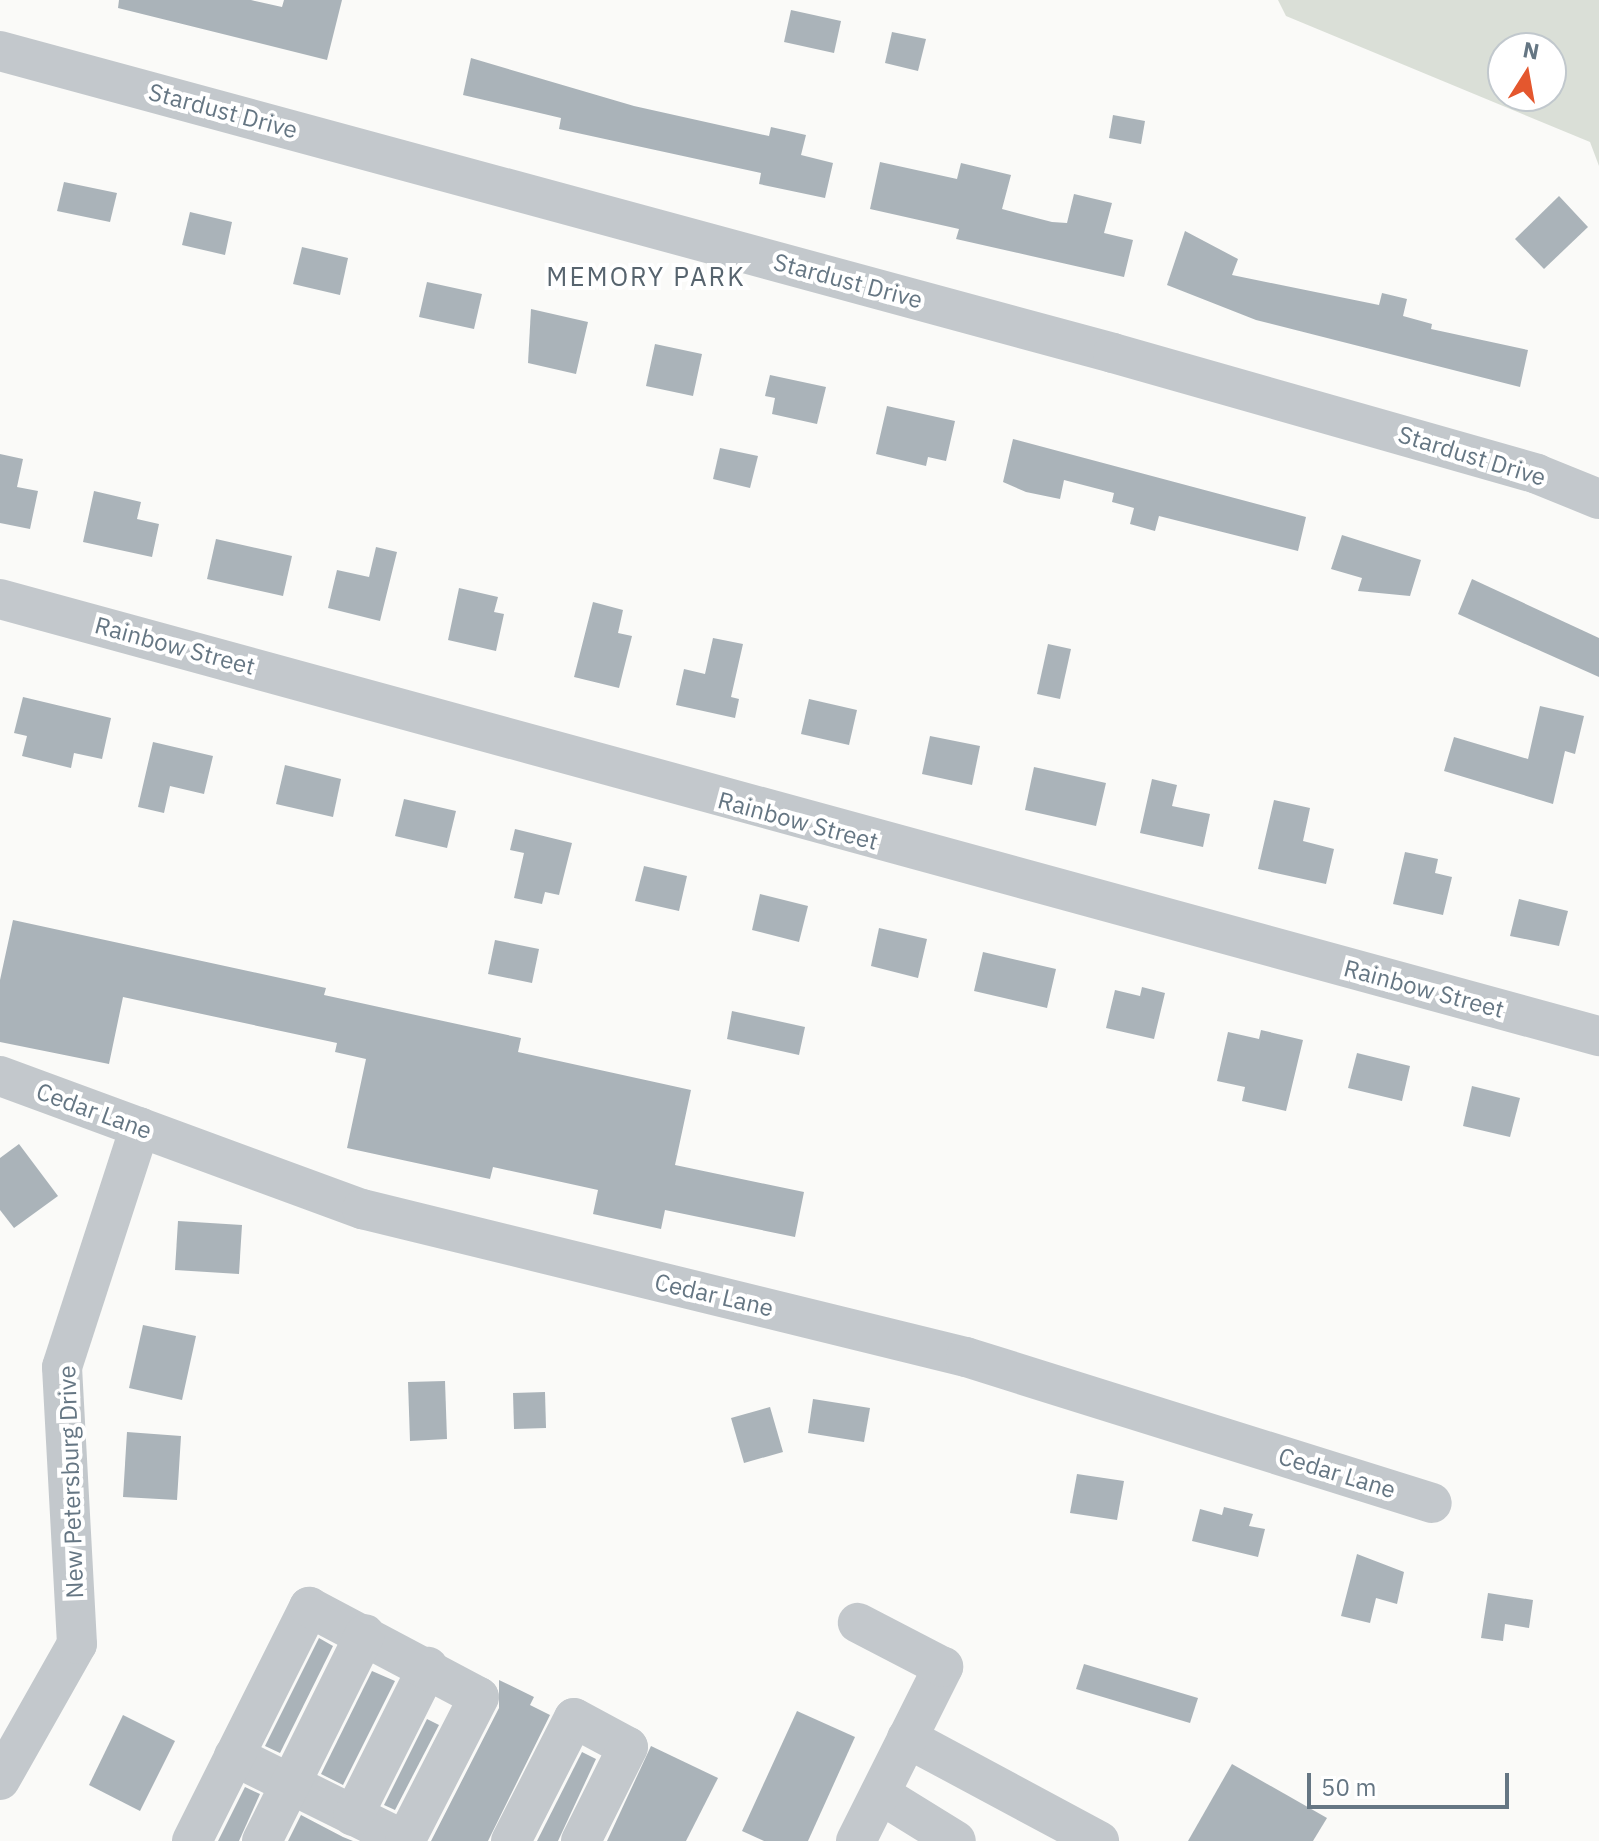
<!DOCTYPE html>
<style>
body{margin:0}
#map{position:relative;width:1599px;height:1841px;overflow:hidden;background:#fafaf8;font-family:"IBM Plex Sans",sans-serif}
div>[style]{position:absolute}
.green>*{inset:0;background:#dadfd7}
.building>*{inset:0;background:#aab3b9}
.minor>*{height:40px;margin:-20px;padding:0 20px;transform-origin:20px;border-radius:20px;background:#c3c8cc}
span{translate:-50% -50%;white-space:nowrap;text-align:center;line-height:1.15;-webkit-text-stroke:8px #fff;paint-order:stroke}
.street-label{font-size:24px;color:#657683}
.neighbourhood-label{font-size:26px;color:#57646e;letter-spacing:2px}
.north{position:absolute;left:1487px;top:32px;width:80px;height:80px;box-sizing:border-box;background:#fff;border:2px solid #c1c8cd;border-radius:50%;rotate:11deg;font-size:22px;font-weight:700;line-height:32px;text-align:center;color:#657683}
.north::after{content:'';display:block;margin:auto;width:28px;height:36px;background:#e4572e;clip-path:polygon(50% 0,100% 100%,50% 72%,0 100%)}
.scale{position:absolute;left:1307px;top:1773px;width:202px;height:36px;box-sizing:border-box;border:4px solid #657683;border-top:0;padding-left:10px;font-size:24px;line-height:28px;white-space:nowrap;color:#657683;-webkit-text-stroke:6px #fff;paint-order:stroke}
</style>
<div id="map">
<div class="green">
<div style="clip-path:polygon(evenodd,1278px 0,1599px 0,1599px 166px,1590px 142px,1286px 16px,1278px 0,1503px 48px,1551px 48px,1551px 96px,1503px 96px,1503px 48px)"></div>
</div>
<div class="building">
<div style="clip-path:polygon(119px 0,251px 0,282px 7px,284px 0,342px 0,327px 60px,118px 8px)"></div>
<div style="clip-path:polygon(791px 10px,841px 21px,834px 53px,784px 42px)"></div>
<div style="clip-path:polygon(892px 32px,926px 39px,918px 71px,885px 63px)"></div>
<div style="clip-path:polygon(471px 58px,634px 106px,769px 136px,771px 127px,806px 135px,801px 155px,833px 163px,825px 198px,759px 184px,761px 173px,559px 129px,561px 118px,463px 95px)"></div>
<div style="clip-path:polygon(1113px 115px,1145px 121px,1141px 144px,1109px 138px)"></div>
<div style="clip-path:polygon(880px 162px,957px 179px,961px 163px,1011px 175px,1002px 209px,1052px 222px,1067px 223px,1074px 194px,1112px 203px,1104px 233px,1133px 240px,1124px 277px,956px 239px,959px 229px,870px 209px)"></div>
<div style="clip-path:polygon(64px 182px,117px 193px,110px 222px,57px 211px)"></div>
<div style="clip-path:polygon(1559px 196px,1588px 227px,1544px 269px,1515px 239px)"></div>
<div style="clip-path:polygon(190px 212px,232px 222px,225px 255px,182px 245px)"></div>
<div style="clip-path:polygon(1185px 231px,1238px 259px,1232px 275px,1379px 305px,1382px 293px,1407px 299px,1403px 316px,1432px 324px,1431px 329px,1528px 350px,1520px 387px,1256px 320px,1167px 285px)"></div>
<div style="clip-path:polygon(302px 247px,348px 258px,340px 295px,293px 284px)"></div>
<div style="clip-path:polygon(427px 282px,482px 294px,474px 329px,419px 317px)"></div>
<div style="clip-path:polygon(531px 309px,588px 322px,576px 374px,528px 363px)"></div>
<div style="clip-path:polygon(655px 344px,702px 354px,693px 396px,646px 386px)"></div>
<div style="clip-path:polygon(770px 375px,826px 387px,817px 424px,772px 414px,775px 398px,765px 396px)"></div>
<div style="clip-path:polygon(887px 406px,955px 421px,946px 461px,928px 457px,926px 466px,876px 454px)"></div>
<div style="clip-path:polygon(1013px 439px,1306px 517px,1298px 551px,1159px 516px,1155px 531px,1130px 524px,1134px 508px,1112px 502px,1114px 493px,1064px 480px,1060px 499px,1026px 492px,1003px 482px)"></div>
<div style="clip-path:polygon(720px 448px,758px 456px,750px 488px,713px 479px)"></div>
<div style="clip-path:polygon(0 454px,23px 459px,17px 487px,38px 491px,30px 529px,0 523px)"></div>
<div style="clip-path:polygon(94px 491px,141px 502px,137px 519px,159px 524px,152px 557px,83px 542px)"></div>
<div style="clip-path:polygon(1342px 535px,1421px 560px,1410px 596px,1358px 591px,1362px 578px,1331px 569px)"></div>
<div style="clip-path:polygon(216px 539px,292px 556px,283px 596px,207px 579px)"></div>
<div style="clip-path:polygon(376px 547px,397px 552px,380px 621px,328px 608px,337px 570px,369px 577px)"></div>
<div style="clip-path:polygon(1472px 579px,1599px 638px,1599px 677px,1458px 614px)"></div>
<div style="clip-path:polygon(459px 588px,498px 597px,494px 612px,504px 614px,496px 651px,448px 640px)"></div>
<div style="clip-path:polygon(593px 602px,623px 610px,618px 633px,632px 636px,619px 688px,574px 677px)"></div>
<div style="clip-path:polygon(713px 638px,743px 644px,731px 697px,739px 699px,735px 718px,676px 705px,684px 669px,705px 674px)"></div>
<div style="clip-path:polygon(1048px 644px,1071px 649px,1060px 699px,1037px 694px)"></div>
<div style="clip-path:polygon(23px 697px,111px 718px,102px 759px,74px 753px,71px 768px,22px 756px,27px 736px,14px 733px)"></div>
<div style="clip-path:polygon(809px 699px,857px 710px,849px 745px,801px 734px)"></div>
<div style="clip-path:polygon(1540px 706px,1584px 716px,1575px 754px,1565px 751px,1553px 804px,1444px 771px,1454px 737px,1528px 759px)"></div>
<div style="clip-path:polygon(930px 736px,980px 746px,972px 785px,922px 774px)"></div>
<div style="clip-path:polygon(153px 742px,213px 756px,204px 794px,170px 786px,164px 813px,138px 807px)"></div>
<div style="clip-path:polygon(285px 765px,341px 779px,333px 817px,276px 804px)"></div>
<div style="clip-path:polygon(1034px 767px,1106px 783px,1096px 826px,1025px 810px)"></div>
<div style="clip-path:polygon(1152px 779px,1177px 785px,1172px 806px,1210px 814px,1203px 847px,1140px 833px)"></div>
<div style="clip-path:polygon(404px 799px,456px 811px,447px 848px,395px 836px)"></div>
<div style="clip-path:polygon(1274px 800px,1310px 808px,1303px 841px,1334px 849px,1326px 884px,1258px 869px)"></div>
<div style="clip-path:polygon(515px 829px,572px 843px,559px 895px,545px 892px,542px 904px,514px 898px,524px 853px,510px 850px)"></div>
<div style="clip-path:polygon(1405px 852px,1438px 859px,1435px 873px,1452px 877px,1443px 915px,1393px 904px)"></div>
<div style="clip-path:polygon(644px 866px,687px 876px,679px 911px,635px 901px)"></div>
<div style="clip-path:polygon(760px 894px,808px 906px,799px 942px,752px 930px)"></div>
<div style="clip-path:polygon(1519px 899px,1568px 911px,1559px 946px,1510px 936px)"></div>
<div style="clip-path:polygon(13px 920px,326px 988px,324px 995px,521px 1038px,518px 1052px,691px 1090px,675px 1165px,804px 1192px,795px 1237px,665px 1210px,661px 1229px,593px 1214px,598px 1190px,493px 1167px,490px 1179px,347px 1148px,366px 1059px,335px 1052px,337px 1043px,123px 997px,109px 1064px,0 1042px,0 980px)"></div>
<div style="clip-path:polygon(879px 928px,927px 939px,918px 978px,871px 966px)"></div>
<div style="clip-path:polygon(495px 940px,539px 949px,532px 983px,488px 974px)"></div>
<div style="clip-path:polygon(983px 952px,1056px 969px,1047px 1008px,974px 991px)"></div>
<div style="clip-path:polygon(1142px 987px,1165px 993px,1154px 1039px,1106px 1028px,1115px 990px,1140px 996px)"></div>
<div style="clip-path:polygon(732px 1011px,805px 1027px,799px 1055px,727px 1039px)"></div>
<div style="clip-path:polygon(1261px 1030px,1303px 1040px,1286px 1111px,1242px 1101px,1245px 1087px,1217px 1081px,1228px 1032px,1259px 1039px)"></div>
<div style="clip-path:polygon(1357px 1053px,1410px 1066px,1402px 1101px,1348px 1088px)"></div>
<div style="clip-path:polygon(1472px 1086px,1520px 1098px,1510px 1137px,1463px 1126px)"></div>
<div style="clip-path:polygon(19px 1144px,58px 1196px,14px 1228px,0 1210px,0 1158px)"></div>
<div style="clip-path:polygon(178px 1221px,242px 1225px,239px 1274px,175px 1270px)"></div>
<div style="clip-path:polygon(143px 1325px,196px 1336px,182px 1400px,129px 1388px)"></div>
<div style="clip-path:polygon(445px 1381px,447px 1439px,410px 1441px,408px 1382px)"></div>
<div style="clip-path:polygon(545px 1392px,546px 1428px,514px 1429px,513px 1393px)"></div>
<div style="clip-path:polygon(813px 1399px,870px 1408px,864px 1442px,808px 1433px)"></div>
<div style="clip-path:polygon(770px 1407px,783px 1452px,744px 1463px,731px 1418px)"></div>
<div style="clip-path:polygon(127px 1432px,181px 1436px,177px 1500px,123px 1497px)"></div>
<div style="clip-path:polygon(1077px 1474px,1124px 1481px,1117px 1520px,1070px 1513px)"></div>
<div style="clip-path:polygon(1224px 1507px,1253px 1514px,1249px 1526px,1265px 1529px,1258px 1557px,1192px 1541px,1200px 1509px,1222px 1515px)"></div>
<div style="clip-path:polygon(1357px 1554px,1404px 1572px,1397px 1604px,1376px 1598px,1370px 1623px,1341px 1616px)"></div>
<div style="clip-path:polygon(1488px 1593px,1533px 1600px,1529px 1628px,1505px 1624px,1503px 1641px,1481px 1638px)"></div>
<div style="clip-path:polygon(319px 1638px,333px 1646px,280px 1753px,265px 1746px)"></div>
<div style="clip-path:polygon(1084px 1664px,1198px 1698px,1190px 1723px,1076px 1689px)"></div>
<div style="clip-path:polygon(372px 1671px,395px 1681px,343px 1785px,321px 1774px)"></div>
<div style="clip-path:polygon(499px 1680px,534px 1697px,530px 1705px,550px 1715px,488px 1841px,431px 1841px,499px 1708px)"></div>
<div style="clip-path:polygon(797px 1711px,855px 1737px,808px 1841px,764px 1841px,742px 1831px)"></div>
<div style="clip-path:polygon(123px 1715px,175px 1741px,140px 1811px,89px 1785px)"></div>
<div style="clip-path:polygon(427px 1719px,439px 1725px,395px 1810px,384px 1805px)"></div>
<div style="clip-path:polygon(651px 1746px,718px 1778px,686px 1841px,607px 1841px)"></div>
<div style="clip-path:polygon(582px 1752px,596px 1759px,558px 1841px,537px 1841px)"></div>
<div style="clip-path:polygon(1232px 1764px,1327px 1818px,1313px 1841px,1188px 1841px)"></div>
<div style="clip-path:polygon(245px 1787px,260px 1794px,239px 1841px,218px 1841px)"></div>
<div style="clip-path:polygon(301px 1815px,343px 1837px,353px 1841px,288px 1841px)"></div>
</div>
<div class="minor">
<div style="left:0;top:51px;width:1153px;rotate:15.18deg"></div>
<div style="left:1113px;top:353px;width:441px;rotate:15.9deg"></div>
<div style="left:1537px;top:474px;width:67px;rotate:22deg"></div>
<div style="left:0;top:599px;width:1658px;rotate:15.29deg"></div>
<div style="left:0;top:1076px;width:386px;rotate:20.2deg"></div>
<div style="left:362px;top:1209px;width:622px;rotate:13.77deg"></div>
<div style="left:966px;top:1357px;width:488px;rotate:17.4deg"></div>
<div style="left:907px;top:1738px;width:218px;rotate:28.2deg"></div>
<div style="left:234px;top:1756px;width:191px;rotate:26.4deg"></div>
<div style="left:0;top:1780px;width:156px;rotate:-60.5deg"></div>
<div style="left:77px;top:1644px;width:277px;rotate:-93.1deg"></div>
<div style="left:62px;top:1367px;width:252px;rotate:-72deg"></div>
<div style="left:880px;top:1794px;width:89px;rotate:31.7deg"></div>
<div style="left:353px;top:1816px;width:167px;rotate:-63.3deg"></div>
<div style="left:192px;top:1841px;width:262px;rotate:-63.4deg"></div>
<div style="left:309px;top:1607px;width:192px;rotate:27.9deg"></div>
<div style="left:479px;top:1697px;width:162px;rotate:117.2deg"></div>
<div style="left:262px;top:1841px;width:231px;rotate:-63.5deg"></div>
<div style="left:511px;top:1841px;width:138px;rotate:-62.9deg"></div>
<div style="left:574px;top:1718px;width:61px;rotate:28.2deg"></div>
<div style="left:628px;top:1747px;width:105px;rotate:116.6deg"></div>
<div style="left:856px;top:1841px;width:195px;rotate:-63.4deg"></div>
<div style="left:943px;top:1667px;width:96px;rotate:-152.6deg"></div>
</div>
<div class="street-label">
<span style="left:223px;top:111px;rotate:15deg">Stardust Drive</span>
<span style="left:848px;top:281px;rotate:15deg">Stardust Drive</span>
<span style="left:1472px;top:456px;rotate:17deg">Stardust Drive</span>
<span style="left:175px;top:646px;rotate:15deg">Rainbow Street</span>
<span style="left:798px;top:821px;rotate:15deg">Rainbow Street</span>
<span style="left:1424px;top:989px;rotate:15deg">Rainbow Street</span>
<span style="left:94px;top:1111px;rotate:20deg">Cedar Lane</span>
<span style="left:714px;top:1295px;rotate:13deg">Cedar Lane</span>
<span style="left:1337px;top:1473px;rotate:17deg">Cedar Lane</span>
<span style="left:71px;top:1482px;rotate:-92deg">New Petersburg Drive</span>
</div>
<div class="neighbourhood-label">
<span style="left:646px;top:277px">MEMORY PARK</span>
</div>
<div class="north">N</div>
<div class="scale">50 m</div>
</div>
